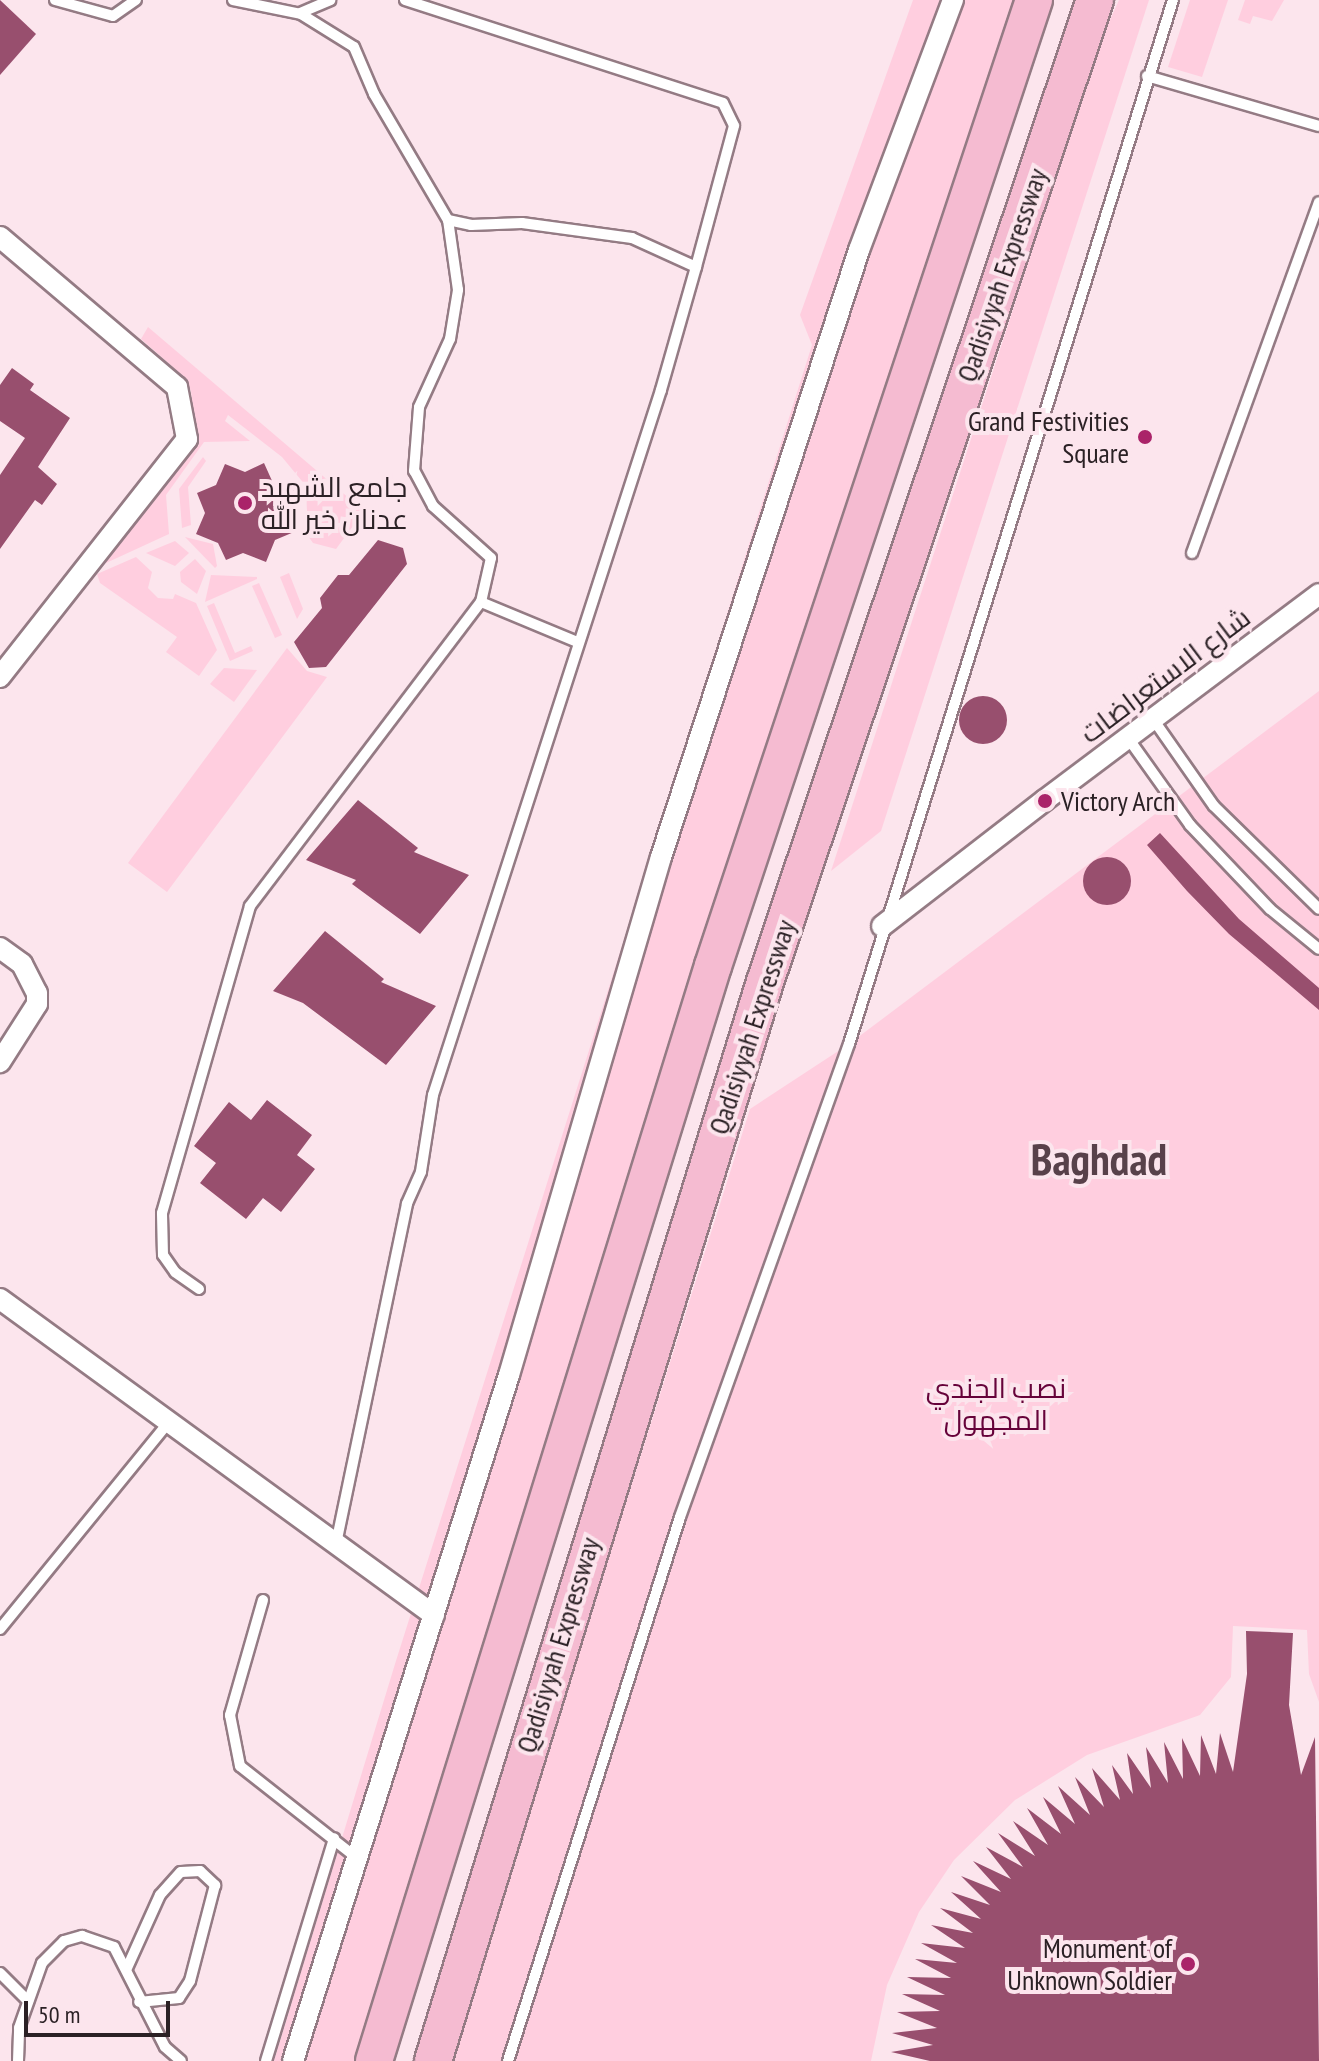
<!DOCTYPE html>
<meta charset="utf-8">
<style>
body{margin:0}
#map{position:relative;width:1319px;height:2061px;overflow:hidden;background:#fce5ed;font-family:"PT Sans Narrow",Cairo,sans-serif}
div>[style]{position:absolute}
.green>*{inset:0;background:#ffcedf}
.building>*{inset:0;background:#984f6e}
.round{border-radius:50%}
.roads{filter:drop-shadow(2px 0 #947b84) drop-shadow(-2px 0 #947b84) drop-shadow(0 2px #947b84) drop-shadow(0 -2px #947b84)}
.service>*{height:10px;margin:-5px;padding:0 5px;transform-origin:5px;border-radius:5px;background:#fff}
.minor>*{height:20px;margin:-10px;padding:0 10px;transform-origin:10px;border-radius:10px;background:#fff}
.motorway>*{height:36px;margin:-18px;padding:0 18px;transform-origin:18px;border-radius:18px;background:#f5bbd1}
.dots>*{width:22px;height:22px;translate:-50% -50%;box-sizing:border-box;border:4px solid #fce5ed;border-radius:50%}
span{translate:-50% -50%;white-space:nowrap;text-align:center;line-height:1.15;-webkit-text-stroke:8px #fce5ed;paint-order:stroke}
.street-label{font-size:28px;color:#2b2125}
.poi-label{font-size:28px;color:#2b2125}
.right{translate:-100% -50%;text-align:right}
.left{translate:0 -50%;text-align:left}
.park-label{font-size:28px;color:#66033a}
.town-label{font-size:44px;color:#58414a;font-weight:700}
.scale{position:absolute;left:24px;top:2001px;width:146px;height:36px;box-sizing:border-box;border:4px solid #2b2125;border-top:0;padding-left:10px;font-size:24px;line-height:28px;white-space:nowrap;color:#2b2125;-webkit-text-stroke:6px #fce5ed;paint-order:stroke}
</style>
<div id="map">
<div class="green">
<div style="clip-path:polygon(913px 0,1014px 0,440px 1780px,356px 2061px,274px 2061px,395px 1664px,812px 345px,800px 315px)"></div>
<div style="clip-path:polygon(1119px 0,1149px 0,881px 831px,831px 871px,1099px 44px)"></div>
<div style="clip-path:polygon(1190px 0,1228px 0,1202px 77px,1168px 67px)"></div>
<div style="clip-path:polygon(1245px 0,1284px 0,1272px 21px,1253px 16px,1250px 24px,1238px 20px)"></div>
<div style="clip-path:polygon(148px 327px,364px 511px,336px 549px,313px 543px,308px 536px,306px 486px,282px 457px,228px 415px,225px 421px,250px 441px,204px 442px,166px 495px,169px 534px,106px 563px,99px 557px,195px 434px,191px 391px,183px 376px,141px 339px)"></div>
<div style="clip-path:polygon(203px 457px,206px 461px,188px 487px,191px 525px,182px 528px,179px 489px)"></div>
<div style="clip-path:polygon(185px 537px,213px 544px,217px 566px,215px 568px)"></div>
<div style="clip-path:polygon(175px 541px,189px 553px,175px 566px,146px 553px)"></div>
<div style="clip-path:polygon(136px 557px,152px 572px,148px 588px,158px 598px,173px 599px,175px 594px,196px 603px,217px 650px,199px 676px,166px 652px,177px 637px,100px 583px,97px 574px)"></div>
<div style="clip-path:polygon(195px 559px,206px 571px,197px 594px,181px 582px,180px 572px)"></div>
<div style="clip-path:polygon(289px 573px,303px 609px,297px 619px,280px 577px)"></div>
<div style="clip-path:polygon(211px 575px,257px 577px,257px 579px,205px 602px)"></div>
<div style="clip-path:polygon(259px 583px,282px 635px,275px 638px,252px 586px)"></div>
<div style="clip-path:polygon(214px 603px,235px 653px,251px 646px,253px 651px,230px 661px,207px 606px)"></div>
<div style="clip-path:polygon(287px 648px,307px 671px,327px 677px,167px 892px,128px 863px)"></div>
<div style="clip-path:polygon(224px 668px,257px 670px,234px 702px,210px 684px)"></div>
<div style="clip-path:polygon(1319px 691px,1319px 1702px,1309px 1674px,1307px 1630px,1233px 1626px,1231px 1677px,1200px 1715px,1087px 1755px,1015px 1800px,954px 1860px,919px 1912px,887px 1985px,871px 2061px,450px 2061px,750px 1109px,849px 1044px)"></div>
</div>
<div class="building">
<div style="clip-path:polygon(0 0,36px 34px,0 75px)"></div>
<div style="clip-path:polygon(12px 368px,34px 384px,30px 390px,70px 418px,38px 467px,57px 484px,42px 505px,35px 500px,0 549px,0 475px,25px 438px,0 421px,0 385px)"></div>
<div style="clip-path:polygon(264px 463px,273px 483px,294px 491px,285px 513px,294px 532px,275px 540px,266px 562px,243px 553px,226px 560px,218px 543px,196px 534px,205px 513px,197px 493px,216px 485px,225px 464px,245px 472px)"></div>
<div style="clip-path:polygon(378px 540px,403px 548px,407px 564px,326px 667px,309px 668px,294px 642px,322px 608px,320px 598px,338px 575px,349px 575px)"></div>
<div class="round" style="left:959px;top:696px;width:48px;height:48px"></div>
<div style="clip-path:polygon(358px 800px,418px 848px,414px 852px,469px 875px,420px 934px,352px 884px,356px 880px,306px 860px)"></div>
<div style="clip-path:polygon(1160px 833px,1239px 919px,1319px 988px,1319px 1010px,1229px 934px,1187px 891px,1147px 845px)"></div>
<div class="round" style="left:1083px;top:857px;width:48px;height:48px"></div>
<div style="clip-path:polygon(325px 931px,384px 979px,381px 982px,436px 1006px,386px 1065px,303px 1003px,273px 991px)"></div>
<div style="clip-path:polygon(267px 1100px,312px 1135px,297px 1155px,315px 1169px,281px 1212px,263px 1198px,246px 1219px,200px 1183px,216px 1163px,194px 1146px,229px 1102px,251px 1120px)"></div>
<div style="clip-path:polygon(1246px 1631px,1293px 1633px,1289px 1705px,1301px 1775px,1315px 1737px,1319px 2061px,930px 2061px,891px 2052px,933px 2045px,892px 2033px,937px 2028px,897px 2012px,940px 2011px,902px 1994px,945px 1995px,907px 1977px,951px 1978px,915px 1959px,957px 1963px,921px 1943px,965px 1948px,931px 1925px,973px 1933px,940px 1908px,981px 1919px,951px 1892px,990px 1905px,961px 1876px,1001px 1892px,973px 1861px,1011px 1879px,986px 1847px,1023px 1867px,998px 1833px,1035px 1856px,1013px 1821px,1048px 1845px,1027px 1808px,1061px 1834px,1043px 1797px,1075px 1824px,1058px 1786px,1090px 1815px,1075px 1777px,1104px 1807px,1092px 1768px,1120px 1800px,1112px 1765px,1133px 1794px,1127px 1753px,1151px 1788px,1146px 1747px,1168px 1783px,1164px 1742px,1183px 1779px,1182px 1738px,1200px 1776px,1201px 1735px,1216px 1774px,1220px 1733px,1233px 1772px,1247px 1674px)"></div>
</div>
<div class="roads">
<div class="service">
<div style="left:55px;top:0;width:60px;rotate:15.4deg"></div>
<div style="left:113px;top:16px;width:28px;rotate:-35deg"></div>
<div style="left:233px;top:0;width:69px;rotate:11.6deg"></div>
<div style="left:301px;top:14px;width:62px;rotate:31.9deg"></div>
<div style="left:354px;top:47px;width:51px;rotate:66.9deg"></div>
<div style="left:374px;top:94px;width:146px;rotate:59.6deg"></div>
<div style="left:448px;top:220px;width:24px;rotate:12deg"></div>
<div style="left:471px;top:225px;width:51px;rotate:-2.2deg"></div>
<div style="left:522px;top:223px;width:111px;rotate:7.8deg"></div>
<div style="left:632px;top:238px;width:70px;rotate:24.4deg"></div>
<div style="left:696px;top:267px;width:128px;rotate:105.9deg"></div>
<div style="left:661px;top:390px;width:741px;rotate:107.92deg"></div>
<div style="left:433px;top:1095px;width:78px;rotate:98.9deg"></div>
<div style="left:421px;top:1172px;width:35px;rotate:114deg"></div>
<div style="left:407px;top:1204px;width:346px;rotate:101.8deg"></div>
<div style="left:405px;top:0;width:334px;rotate:17.9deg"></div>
<div style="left:723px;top:103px;width:25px;rotate:64deg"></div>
<div style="left:734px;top:126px;width:146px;rotate:105.1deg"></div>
<div style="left:300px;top:13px;width:33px;rotate:-23deg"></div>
<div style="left:1147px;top:76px;width:179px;rotate:16.2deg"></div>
<div style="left:1192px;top:553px;width:373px;rotate:-70.1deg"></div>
<div style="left:481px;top:602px;width:104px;rotate:22.6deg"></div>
<div style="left:1153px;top:719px;width:106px;rotate:55deg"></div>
<div style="left:1214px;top:806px;width:147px;rotate:44.4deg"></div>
<div style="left:1128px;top:738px;width:107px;rotate:54.5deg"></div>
<div style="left:1190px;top:825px;width:116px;rotate:46.4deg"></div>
<div style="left:1270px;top:909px;width:63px;rotate:39.2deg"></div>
<div style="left:199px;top:1289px;width:29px;rotate:-145deg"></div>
<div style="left:175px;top:1272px;width:21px;rotate:-125deg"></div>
<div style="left:163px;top:1255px;width:42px;rotate:-91.4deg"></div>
<div style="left:162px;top:1213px;width:319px;rotate:-74deg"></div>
<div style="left:250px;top:906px;width:382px;rotate:-52.8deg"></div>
<div style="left:481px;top:602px;width:45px;rotate:-77.2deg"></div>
<div style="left:491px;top:558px;width:78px;rotate:-138.1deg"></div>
<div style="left:433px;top:506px;width:40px;rotate:-118deg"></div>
<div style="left:414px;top:471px;width:64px;rotate:-85.5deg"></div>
<div style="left:419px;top:407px;width:75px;rotate:-65.5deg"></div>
<div style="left:450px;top:339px;width:50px;rotate:-80.7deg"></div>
<div style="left:458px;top:290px;width:71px;rotate:-98.1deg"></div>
<div style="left:263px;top:1600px;width:120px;rotate:106deg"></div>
<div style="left:230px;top:1715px;width:52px;rotate:78.9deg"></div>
<div style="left:240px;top:1766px;width:149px;rotate:38.2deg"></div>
<div style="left:0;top:1629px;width:267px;rotate:-50.8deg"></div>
<div style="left:127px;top:1968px;width:80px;rotate:-65.7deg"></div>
<div style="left:160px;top:1895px;width:31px;rotate:-48deg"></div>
<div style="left:181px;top:1872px;width:19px;rotate:-3deg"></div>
<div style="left:200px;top:1871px;width:21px;rotate:43deg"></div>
<div style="left:215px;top:1885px;width:99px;rotate:104.6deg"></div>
<div style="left:190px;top:1981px;width:20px;rotate:123deg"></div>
<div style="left:179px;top:1998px;width:40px;rotate:174.3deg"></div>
<div style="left:0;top:1973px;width:40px;rotate:45deg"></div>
<div style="left:18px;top:2061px;width:33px;rotate:-88deg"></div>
<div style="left:19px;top:2028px;width:69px;rotate:-70.5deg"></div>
<div style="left:42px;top:1963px;width:31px;rotate:-45deg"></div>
<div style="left:64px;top:1941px;width:19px;rotate:-16deg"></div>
<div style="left:82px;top:1936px;width:34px;rotate:19deg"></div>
<div style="left:114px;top:1947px;width:112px;rotate:63deg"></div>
<div style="left:165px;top:2047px;width:21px;rotate:41deg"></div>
<div style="left:266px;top:2061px;width:233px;rotate:-73deg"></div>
<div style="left:508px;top:2061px;width:571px;rotate:-72.45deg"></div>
<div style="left:680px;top:1517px;width:502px;rotate:-70.34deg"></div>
<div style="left:849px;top:1044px;width:1093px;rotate:-72.76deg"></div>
</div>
<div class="minor">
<div style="left:0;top:237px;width:232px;rotate:40.3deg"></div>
<div style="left:177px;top:387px;width:53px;rotate:79.1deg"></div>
<div style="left:187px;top:439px;width:303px;rotate:128.2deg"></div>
<div style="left:1045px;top:800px;width:343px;rotate:-36.9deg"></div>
<div style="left:882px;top:926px;width:205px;rotate:-37.7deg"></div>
<div style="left:0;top:948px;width:27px;rotate:36deg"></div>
<div style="left:22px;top:964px;width:33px;rotate:63deg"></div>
<div style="left:37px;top:993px;width:11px;rotate:90deg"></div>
<div style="left:37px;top:1004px;width:69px;rotate:122.5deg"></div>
<div style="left:0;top:1299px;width:537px;rotate:36.06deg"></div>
<div style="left:293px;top:2061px;width:719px;rotate:-72.52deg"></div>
<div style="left:509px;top:1375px;width:540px;rotate:-73.65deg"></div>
<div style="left:661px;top:857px;width:638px;rotate:-71.93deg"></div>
<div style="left:859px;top:250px;width:267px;rotate:-69.4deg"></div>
</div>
<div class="motorway">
<div style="left:374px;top:2061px;width:1146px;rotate:-72.8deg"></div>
<div style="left:713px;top:966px;width:1018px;rotate:-71.62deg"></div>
<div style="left:433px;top:2061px;width:1129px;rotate:-72.9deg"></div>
<div style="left:765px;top:982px;width:1036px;rotate:-71.43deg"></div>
</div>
</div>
<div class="dots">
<div style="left:1145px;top:437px;background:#aa2369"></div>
<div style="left:245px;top:503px;background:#aa2369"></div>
<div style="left:1045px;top:801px;background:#aa2369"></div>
<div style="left:1188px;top:1964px;background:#aa2369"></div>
</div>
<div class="street-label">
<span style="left:1002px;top:275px;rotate:-71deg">Qadisiyyah Expressway</span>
<span style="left:1165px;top:675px;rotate:-37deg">شارع الاستعراضات</span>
<span style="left:752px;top:1027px;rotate:-72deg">Qadisiyyah Expressway</span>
<span style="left:558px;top:1645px;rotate:-73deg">Qadisiyyah Expressway</span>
</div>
<div class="poi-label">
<span class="right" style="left:1129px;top:437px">Grand Festivities<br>Square</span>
<span class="left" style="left:261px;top:503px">جامع الشهيد<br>عدنان خير الله</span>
<span class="left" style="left:1061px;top:801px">Victory Arch</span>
<span class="right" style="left:1172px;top:1964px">Monument of<br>Unknown Soldier</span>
</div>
<div class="park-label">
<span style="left:996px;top:1404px">نصب الجندي<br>المجهول</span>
</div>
<div class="town-label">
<span style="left:1099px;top:1159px">Baghdad</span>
</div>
<div class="scale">50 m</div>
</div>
